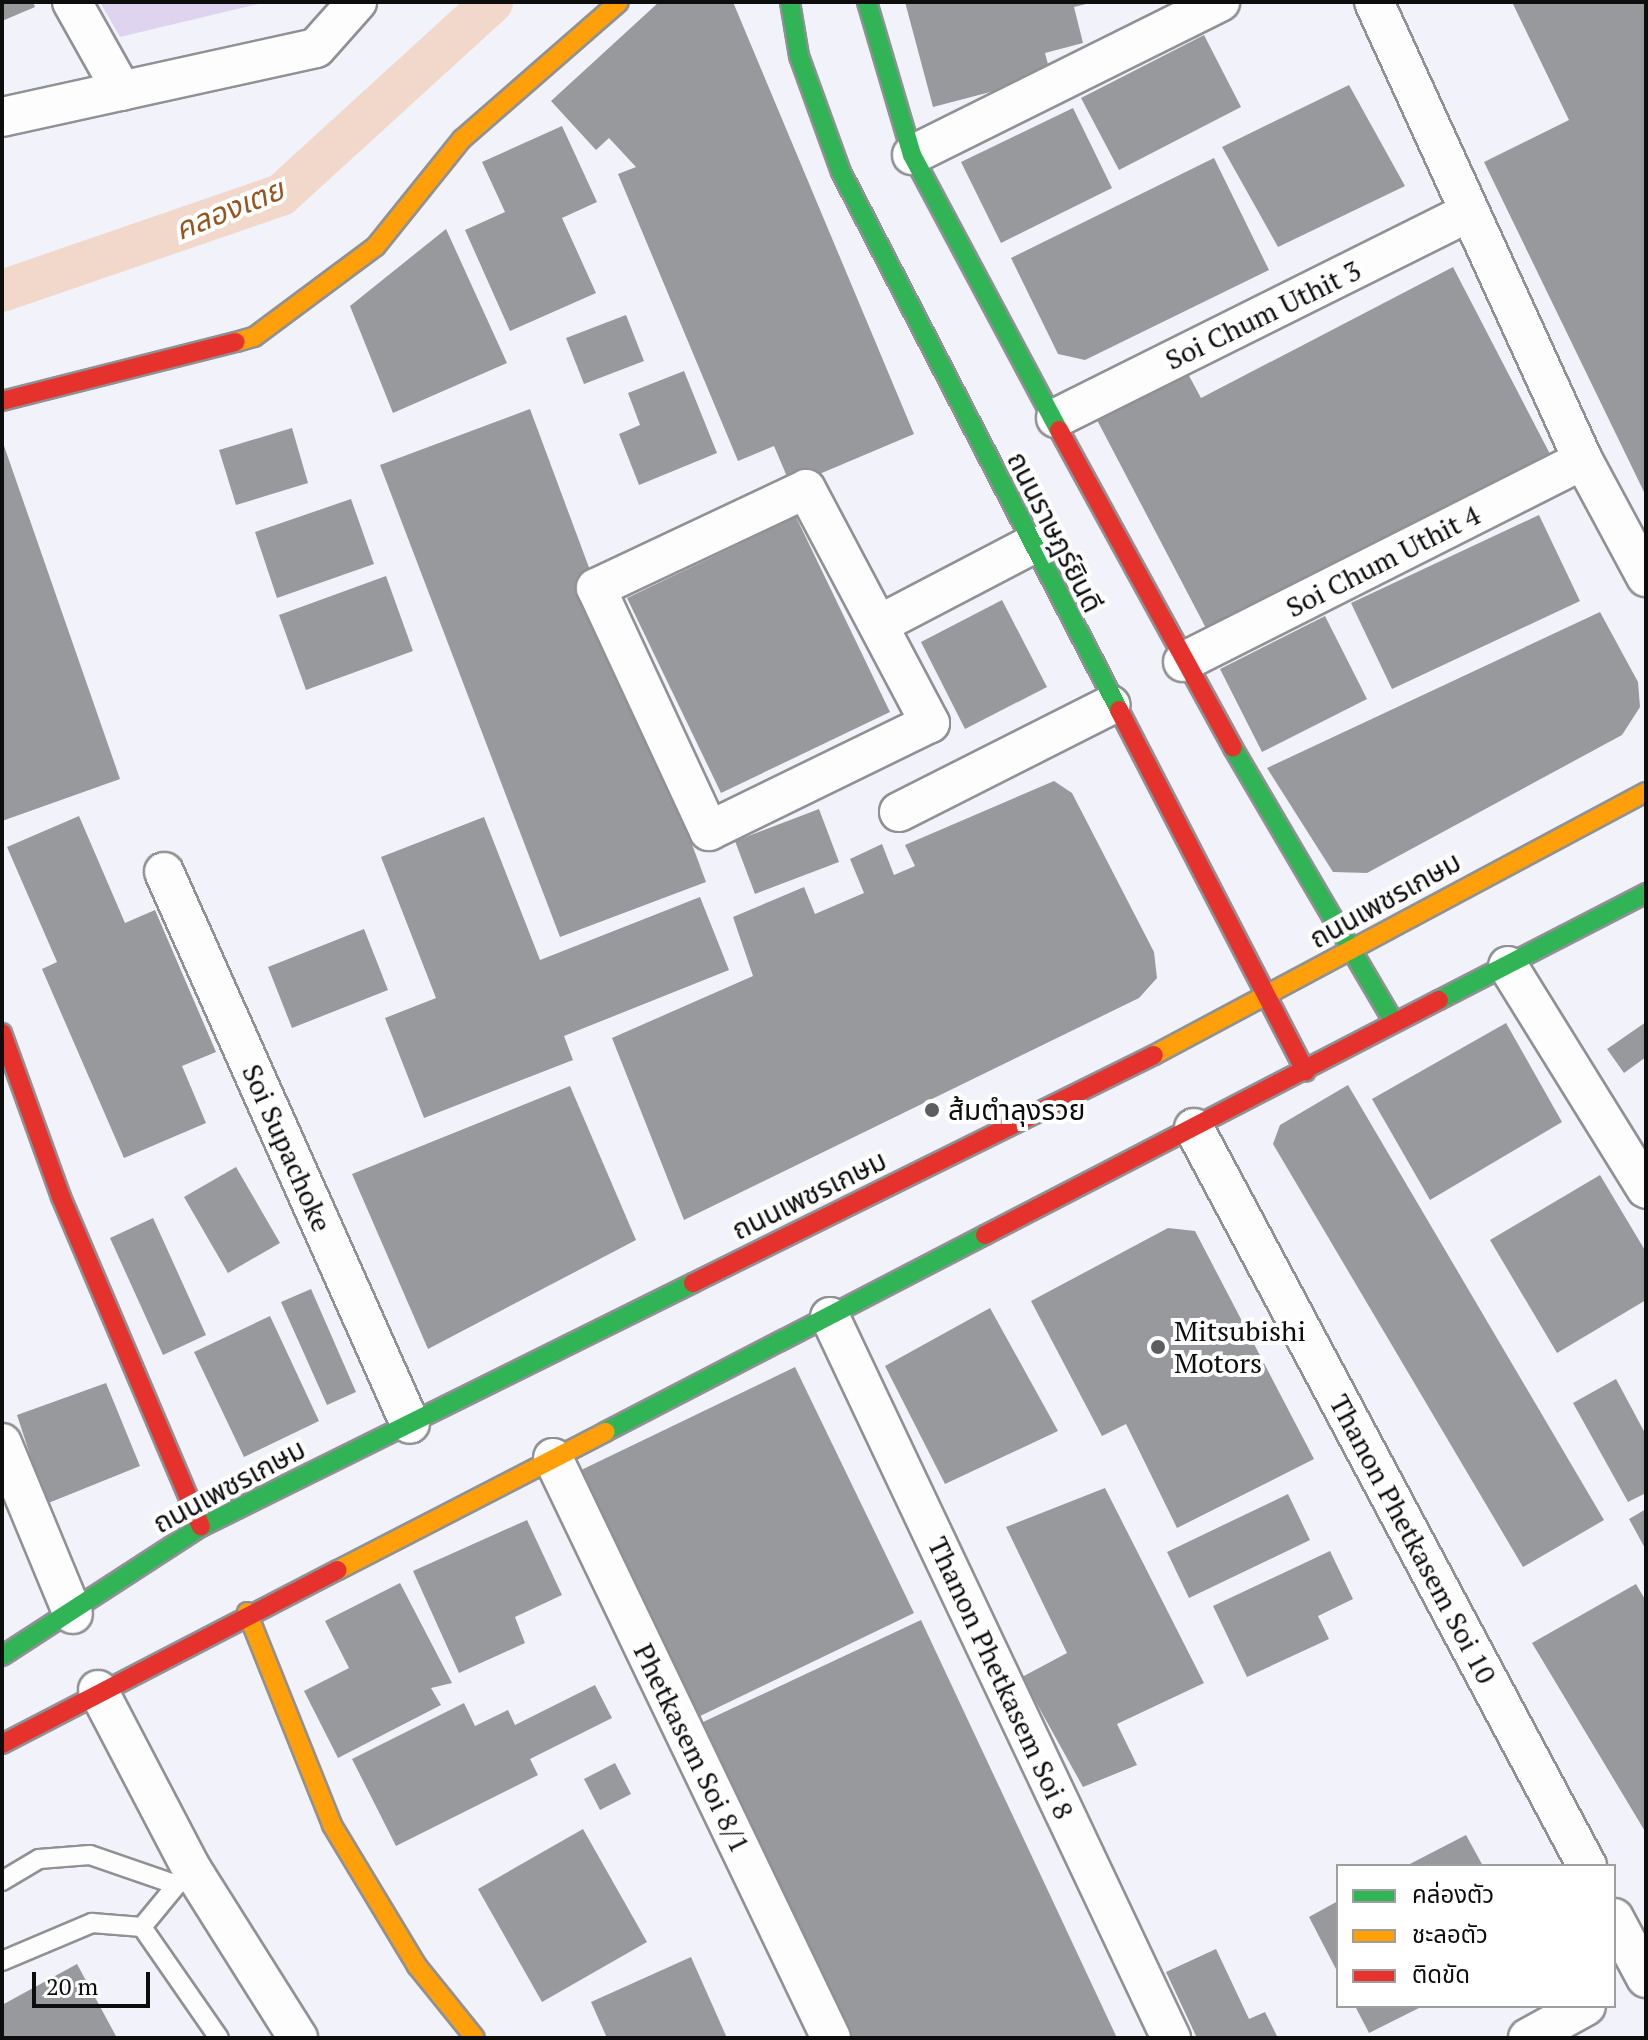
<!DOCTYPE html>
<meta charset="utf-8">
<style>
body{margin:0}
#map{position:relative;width:1648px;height:2040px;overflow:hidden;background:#f2f3fa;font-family:"PT Serif","Noto Sans Thai",serif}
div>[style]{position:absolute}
.green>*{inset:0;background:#dfd4ef}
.canal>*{height:42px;margin:-21px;padding:0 21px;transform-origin:21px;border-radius:21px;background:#f2d8ca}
.building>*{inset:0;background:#98999d}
.roads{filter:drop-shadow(2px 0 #909194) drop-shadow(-2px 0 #909194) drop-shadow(0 2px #909194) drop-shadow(0 -2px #909194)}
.lane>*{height:18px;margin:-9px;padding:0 9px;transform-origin:9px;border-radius:9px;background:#fdfdfe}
.street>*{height:38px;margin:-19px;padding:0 19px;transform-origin:19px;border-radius:19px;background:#fdfdfe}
.fast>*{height:18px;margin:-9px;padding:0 9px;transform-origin:9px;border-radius:9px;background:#30b455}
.slow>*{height:18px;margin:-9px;padding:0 9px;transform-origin:9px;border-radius:9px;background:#ff9f0a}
.jam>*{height:18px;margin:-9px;padding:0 9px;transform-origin:9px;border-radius:9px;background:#e5322d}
.dots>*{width:22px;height:22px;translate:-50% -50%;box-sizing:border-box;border:4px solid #fff;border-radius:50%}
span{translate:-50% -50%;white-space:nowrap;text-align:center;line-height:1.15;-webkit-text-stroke:8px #fff;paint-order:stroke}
.street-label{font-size:28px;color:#0d0d0d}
.poi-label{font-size:28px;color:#0d0d0d}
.left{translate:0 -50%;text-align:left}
.water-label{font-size:30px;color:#97541e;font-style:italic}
.frame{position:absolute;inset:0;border:4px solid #0d0d0d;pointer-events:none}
.legend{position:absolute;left:1336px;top:1864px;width:280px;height:144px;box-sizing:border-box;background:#fff;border:2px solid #9e9e9e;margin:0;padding:10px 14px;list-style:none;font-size:24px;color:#0d0d0d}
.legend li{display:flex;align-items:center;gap:16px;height:40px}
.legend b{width:40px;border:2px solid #9e9e9e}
.scale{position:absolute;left:32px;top:1972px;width:118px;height:36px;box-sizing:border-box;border:4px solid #0d0d0d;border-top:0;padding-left:10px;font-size:24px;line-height:28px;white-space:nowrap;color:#0d0d0d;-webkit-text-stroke:6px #fff;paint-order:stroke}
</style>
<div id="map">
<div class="green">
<div style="clip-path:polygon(100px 2px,267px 2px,120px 37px)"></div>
</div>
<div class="canal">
<div style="left:2px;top:291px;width:295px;rotate:-19deg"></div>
<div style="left:281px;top:195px;width:286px;rotate:-42.4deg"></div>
</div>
<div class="building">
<div style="clip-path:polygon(2px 2px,33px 2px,35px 7px,2px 21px)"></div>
<div style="clip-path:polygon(659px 2px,733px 2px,914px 434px,791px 486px,774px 446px,738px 461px,618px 174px,636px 167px,609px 138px,596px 150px,551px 101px)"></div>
<div style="clip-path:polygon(905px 2px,1090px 2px,1090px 3px,1074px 7px,1083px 43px,1045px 53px,1051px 76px,933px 107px)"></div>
<div style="clip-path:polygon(1512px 2px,1646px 2px,1646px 496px,1484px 162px,1569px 120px)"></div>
<div style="clip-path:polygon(1204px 35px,1241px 107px,1119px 170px,1081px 98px)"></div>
<div style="clip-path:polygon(1349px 85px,1405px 186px,1278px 247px,1222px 147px)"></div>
<div style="clip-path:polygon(1073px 108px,1112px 188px,1001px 243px,961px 162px)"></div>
<div style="clip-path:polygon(562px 126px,597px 202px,562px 218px,596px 293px,510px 331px,465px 230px,505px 212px,482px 162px)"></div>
<div style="clip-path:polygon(1214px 158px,1269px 270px,1085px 360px,1058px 354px,1011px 258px)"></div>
<div style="clip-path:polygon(446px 229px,507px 363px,393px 413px,350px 306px)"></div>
<div style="clip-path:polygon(1453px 267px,1550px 454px,1208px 632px,1097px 420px,1187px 372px,1201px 398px)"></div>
<div style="clip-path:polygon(626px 315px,644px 361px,584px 384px,566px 338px)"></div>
<div style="clip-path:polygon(684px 371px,717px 453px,639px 485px,619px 434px,640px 425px,628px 393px)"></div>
<div style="clip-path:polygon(530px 409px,706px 882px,560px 937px,380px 465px)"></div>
<div style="clip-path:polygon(292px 428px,308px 483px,236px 505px,219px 450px)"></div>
<div style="clip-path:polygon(2px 440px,120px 779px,2px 821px)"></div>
<div style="clip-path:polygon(351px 499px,374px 564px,277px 598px,255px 532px)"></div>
<div style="clip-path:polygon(1539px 515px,1580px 601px,1392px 689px,1351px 603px)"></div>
<div style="clip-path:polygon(796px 517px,890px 712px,721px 793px,627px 598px)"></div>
<div style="clip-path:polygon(386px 576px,413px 651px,306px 690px,279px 615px)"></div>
<div style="clip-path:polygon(1002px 600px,1047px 687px,965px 729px,921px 642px)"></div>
<div style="clip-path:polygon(1600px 612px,1638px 682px,1640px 707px,1622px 735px,1367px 873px,1333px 872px,1267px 768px)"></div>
<div style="clip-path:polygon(1325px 616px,1367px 699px,1262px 752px,1220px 669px)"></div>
<div style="clip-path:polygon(1054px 781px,1072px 793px,1154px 952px,1157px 978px,1139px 998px,684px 1220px,612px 1038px,753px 976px,733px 917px,804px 887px,815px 914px,864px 893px,850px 859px,882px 844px,894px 875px,915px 866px,905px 845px)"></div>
<div style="clip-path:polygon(819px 809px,839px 862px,755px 894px,735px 841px)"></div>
<div style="clip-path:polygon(79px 816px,125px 923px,155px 910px,216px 1052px,182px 1066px,206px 1123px,124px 1158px,42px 969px,57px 962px,7px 847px)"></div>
<div style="clip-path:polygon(484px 817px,540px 960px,700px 897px,729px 970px,564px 1036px,573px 1060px,424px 1118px,385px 1018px,436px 998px,381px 857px)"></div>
<div style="clip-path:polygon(364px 929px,388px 990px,292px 1028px,268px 967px)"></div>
<div style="clip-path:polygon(1646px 1022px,1646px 1057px,1624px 1073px,1607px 1049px)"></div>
<div style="clip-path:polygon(1506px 1023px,1562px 1122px,1430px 1200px,1372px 1099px)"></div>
<div style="clip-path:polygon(1348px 1085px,1604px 1520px,1523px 1567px,1273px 1144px,1280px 1125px)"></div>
<div style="clip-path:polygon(570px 1086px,636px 1240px,428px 1349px,352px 1174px)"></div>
<div style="clip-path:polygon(236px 1167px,280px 1243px,228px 1273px,184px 1197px)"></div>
<div style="clip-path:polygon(1600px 1175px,1646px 1252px,1646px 1300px,1557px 1353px,1490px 1240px)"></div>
<div style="clip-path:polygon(153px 1218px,206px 1335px,163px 1355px,110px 1238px)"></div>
<div style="clip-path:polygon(1168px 1228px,1195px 1231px,1314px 1459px,1177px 1528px,1126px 1424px,1102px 1436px,1031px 1301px)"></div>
<div style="clip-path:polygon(311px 1289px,356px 1392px,327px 1405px,281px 1302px)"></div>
<div style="clip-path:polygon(990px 1308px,1058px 1431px,945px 1484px,885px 1366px)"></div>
<div style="clip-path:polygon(270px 1316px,319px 1421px,244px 1457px,194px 1352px)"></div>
<div style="clip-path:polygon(795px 1367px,914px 1613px,696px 1718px,577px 1472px)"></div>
<div style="clip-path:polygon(1616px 1379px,1646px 1435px,1646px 1493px,1628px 1502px,1573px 1403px)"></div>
<div style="clip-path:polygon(106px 1383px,140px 1466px,46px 1504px,17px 1415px)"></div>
<div style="clip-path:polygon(1105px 1488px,1204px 1683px,1117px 1724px,1137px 1765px,1083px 1787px,1022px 1677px,1067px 1653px,1006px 1527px)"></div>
<div style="clip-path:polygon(1288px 1494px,1310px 1540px,1189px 1598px,1167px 1552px)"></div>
<div style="clip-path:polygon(1646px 1509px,1646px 1550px,1629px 1519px)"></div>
<div style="clip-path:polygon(527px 1520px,562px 1595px,515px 1617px,525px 1643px,459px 1673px,413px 1571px)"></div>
<div style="clip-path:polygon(1330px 1551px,1353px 1599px,1318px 1616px,1329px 1639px,1247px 1677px,1213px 1606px)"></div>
<div style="clip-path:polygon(400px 1583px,452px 1683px,431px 1688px,441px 1705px,338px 1758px,304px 1691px,349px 1668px,325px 1621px)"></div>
<div style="clip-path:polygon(1636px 1584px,1646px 1601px,1646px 1833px,1532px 1643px)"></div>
<div style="clip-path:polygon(921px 1620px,1117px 2038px,851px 2038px,703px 1722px)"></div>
<div style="clip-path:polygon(595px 1685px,612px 1718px,530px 1759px,538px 1775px,396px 1846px,352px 1759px,464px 1703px,475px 1726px,508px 1710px,515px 1725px)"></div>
<div style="clip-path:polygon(615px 1763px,631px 1794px,600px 1810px,584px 1779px)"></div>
<div style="clip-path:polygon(583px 1829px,647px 1942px,542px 2002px,478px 1889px)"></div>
<div style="clip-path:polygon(1466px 1835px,1483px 1866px,1406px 1866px)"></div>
<div style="clip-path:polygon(1338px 1901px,1338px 1973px,1309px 1917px)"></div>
<div style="clip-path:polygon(1216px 1949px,1249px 2019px,1265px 2012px,1278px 2038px,1197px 2038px,1166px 1972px)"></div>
<div style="clip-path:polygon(691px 1957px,727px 2038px,607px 2038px,591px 2002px)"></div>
<div style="clip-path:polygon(77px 1964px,117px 2038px,2px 2038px,2px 2005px)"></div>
<div style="clip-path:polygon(1355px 2006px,1423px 2006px,1369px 2033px)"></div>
</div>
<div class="roads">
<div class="lane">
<div style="left:2px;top:1881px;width:43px;rotate:-30.7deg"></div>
<div style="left:39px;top:1859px;width:51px;rotate:-4.5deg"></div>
<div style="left:90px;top:1855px;width:92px;rotate:19deg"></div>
<div style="left:142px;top:1927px;width:66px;rotate:-50.5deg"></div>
<div style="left:2px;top:1961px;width:98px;rotate:-22.9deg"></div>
<div style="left:92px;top:1923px;width:50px;rotate:4.6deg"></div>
<div style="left:142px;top:1927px;width:135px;rotate:55.3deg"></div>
</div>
<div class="street">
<div style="left:72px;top:2px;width:102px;rotate:60.7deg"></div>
<div style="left:1374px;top:2px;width:503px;rotate:65.47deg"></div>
<div style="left:1583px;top:460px;width:133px;rotate:61.7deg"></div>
<div style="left:2px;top:117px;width:321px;rotate:-12.4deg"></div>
<div style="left:316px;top:48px;width:62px;rotate:-48.3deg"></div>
<div style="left:912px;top:155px;width:344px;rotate:-26.4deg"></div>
<div style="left:1056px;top:418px;width:462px;rotate:-26.5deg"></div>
<div style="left:806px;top:489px;width:265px;rotate:62.1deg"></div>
<div style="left:930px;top:723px;width:246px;rotate:154deg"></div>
<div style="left:709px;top:831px;width:268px;rotate:-114.9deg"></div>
<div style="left:596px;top:588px;width:232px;rotate:-25.2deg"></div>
<div style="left:880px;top:624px;width:170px;rotate:-27.6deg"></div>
<div style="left:1183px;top:662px;width:448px;rotate:-26.8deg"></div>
<div style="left:899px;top:812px;width:237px;rotate:-26.8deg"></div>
<div style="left:164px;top:872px;width:604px;rotate:65.98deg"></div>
<div style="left:1508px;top:966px;width:262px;rotate:58.2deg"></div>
<div style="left:1194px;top:1128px;width:836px;rotate:61.96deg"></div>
<div style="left:830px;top:1317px;width:798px;rotate:64.69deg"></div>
<div style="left:2px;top:1443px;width:185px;rotate:67.5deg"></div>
<div style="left:553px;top:1458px;width:643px;rotate:64.39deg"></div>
<div style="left:98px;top:1690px;width:201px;rotate:62.4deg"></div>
<div style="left:191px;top:1868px;width:201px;rotate:57.8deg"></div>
<div style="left:1614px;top:1918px;width:68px;rotate:61.9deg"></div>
<div style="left:1528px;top:2038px;width:66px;rotate:-28.9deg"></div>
</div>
<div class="fast">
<div style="left:790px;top:2px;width:55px;rotate:80.5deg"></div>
<div style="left:799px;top:56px;width:123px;rotate:70.1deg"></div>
<div style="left:841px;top:172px;width:606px;rotate:62.67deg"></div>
<div style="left:867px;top:2px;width:159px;rotate:73.6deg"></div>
<div style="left:912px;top:155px;width:312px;rotate:61.9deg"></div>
<div style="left:1233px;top:748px;width:318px;rotate:59.6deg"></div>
<div style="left:1439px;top:1000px;width:233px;rotate:-27.3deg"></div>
<div style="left:605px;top:1432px;width:428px;rotate:-27.4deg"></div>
<div style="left:2px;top:1656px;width:237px;rotate:-33deg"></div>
<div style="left:201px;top:1527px;width:549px;rotate:-26.38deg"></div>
</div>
<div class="slow">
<div style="left:236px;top:342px;width:19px;rotate:-16deg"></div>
<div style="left:254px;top:337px;width:152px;rotate:-36.7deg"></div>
<div style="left:376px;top:246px;width:137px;rotate:-51.2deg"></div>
<div style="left:462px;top:139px;width:208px;rotate:-41.1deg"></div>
<div style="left:1154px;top:1055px;width:558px;rotate:-28.13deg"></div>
<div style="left:338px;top:1570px;width:301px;rotate:-27.3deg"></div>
<div style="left:247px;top:1612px;width:229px;rotate:68.2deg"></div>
<div style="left:332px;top:1825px;width:165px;rotate:58.9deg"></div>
<div style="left:417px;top:1966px;width:92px;rotate:51.1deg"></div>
</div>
<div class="jam">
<div style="left:2px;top:401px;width:241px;rotate:-14.2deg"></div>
<div style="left:1059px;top:430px;width:362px;rotate:61.3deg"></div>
<div style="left:1119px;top:710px;width:407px;rotate:62.7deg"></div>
<div style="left:2px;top:1033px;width:174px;rotate:70.2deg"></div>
<div style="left:61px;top:1197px;width:358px;rotate:67deg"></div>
<div style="left:985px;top:1235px;width:511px;rotate:-27.37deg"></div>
<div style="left:693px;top:1283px;width:514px;rotate:-26.32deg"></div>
<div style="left:2px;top:1744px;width:378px;rotate:-27.4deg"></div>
</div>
</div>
<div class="dots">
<div style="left:932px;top:1110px;background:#5d5e60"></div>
<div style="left:1158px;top:1347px;background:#5d5e60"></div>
</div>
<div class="street-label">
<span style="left:1263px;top:315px;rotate:-26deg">Soi Chum Uthit 3</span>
<span style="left:1055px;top:532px;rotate:63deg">ถนนราษฎร์ยินดี</span>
<span style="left:1383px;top:561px;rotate:-27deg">Soi Chum Uthit 4</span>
<span style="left:1385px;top:900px;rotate:-29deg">ถนนเพชรเกษม</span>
<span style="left:287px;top:1148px;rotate:66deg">Soi Supachoke</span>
<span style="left:809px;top:1195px;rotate:-26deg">ถนนเพชรเกษม</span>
<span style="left:229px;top:1486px;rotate:-28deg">ถนนเพชรเกษม</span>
<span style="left:1413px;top:1539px;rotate:62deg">Thanon Phetkasem Soi 10</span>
<span style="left:1001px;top:1678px;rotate:65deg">Thanon Phetkasem Soi 8</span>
<span style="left:692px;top:1748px;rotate:64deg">Phetkasem Soi 8/1</span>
</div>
<div class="poi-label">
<span class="left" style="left:948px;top:1110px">ส้มตำลุงรวย</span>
<span class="left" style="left:1174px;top:1347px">Mitsubishi<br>Motors</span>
</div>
<div class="water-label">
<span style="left:229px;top:209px;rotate:-22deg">คลองเตย</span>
</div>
<div class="frame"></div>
<ul class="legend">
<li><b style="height:10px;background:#30b455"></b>คล่องตัว</li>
<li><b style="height:10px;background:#ff9f0a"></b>ชะลอตัว</li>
<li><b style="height:10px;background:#e5322d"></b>ติดขัด</li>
</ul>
<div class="scale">20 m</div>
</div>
